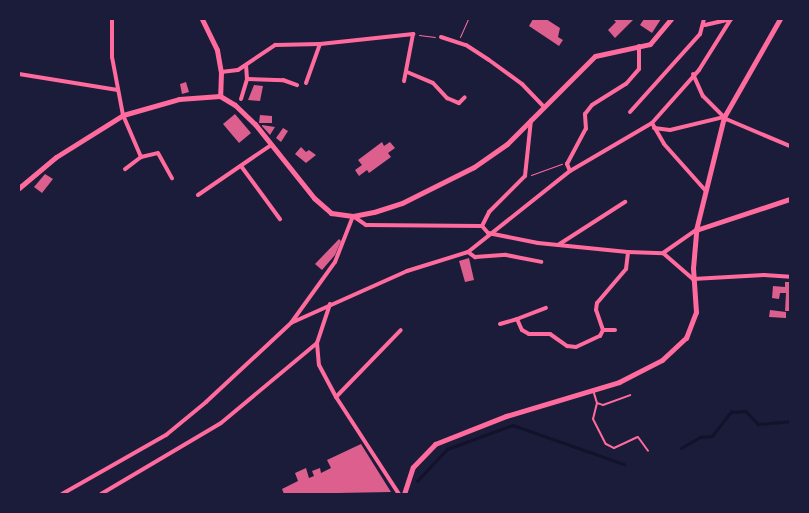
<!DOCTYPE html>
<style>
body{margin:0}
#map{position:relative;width:809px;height:513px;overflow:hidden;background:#1b1b3a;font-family:"Fira Sans",sans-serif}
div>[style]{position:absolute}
.stream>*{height:2.5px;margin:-1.25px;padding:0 1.25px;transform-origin:1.25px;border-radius:1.25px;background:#12122b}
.building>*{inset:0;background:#dd5f8e}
.path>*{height:1px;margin:-0.5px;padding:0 0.5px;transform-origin:0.5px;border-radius:0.5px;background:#ff6b9d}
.service>*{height:2px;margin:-1px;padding:0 1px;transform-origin:1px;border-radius:1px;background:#ff6b9d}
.minor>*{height:4px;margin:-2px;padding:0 2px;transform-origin:2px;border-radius:2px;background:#ff6b9d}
.tertiary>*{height:5px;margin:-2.5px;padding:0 2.5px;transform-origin:2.5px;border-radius:2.5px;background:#ff6b9d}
span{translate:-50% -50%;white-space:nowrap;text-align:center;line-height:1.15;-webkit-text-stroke:5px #1b1b3a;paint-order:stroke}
.frame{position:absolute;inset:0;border:20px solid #1b1b3a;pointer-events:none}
</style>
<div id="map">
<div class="stream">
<div style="left:681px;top:448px;width:22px;rotate:-30deg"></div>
<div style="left:700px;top:437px;width:12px;rotate:-5deg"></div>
<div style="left:712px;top:436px;width:31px;rotate:-52deg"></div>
<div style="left:731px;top:412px;width:15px;rotate:-4deg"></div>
<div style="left:746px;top:411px;width:18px;rotate:47deg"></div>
<div style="left:758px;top:424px;width:32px;rotate:-5deg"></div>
<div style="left:417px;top:481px;width:44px;rotate:-46.8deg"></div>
<div style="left:447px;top:449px;width:70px;rotate:-20deg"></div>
<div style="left:513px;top:425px;width:118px;rotate:19.4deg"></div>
</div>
<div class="building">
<div style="clip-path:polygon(533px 19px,546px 19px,560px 28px,558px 37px,563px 40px,559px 46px,529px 26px)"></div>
<div style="clip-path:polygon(613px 19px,631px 19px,633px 20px,615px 38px,608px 30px,616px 22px)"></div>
<div style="clip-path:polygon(644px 19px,661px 19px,652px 33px,640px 25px)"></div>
<div style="clip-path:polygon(186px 82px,189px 92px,182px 94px,180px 84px)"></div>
<div style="clip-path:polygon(254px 85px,263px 86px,260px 101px,248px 100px)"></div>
<div style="clip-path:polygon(235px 114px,251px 133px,239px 143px,223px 124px)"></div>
<div style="clip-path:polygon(260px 115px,272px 116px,272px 123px,259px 123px)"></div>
<div style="clip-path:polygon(262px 125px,275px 127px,270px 135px,262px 126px)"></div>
<div style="clip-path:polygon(283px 128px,288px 131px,281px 142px,276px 138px)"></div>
<div style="clip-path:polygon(382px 142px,384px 146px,390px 142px,395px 148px,388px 153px,391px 157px,369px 173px,367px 170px,359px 176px,355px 170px,362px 165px,358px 160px)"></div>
<div style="clip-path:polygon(301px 147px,306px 152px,309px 150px,316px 155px,306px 163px,295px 154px)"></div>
<div style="clip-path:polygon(45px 174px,53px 179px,42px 193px,34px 187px)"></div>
<div style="clip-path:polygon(339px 239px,341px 241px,335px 255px,322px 270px,315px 264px)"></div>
<div style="clip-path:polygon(469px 258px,474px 280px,465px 282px,459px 261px)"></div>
<div style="clip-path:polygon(785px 282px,790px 282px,790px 311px,785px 311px,786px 293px,780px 293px,779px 299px,772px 298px,773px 286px,785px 287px)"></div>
<div style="clip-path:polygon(770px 310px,786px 312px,786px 318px,769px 317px)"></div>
<div style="clip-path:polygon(361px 444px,391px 492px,284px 494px,282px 489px,298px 481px,295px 473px,306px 468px,309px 478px,314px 476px,312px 471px,320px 468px,321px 473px,331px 468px,327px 460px)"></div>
</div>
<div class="path">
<div style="left:419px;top:35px;width:16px;rotate:7deg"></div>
<div style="left:460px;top:37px;width:20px;rotate:-66deg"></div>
<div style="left:531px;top:175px;width:33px;rotate:-20deg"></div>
</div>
<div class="service">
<div style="left:593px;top:390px;width:14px;rotate:73deg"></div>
<div style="left:597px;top:403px;width:16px;rotate:104deg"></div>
<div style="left:593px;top:419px;width:28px;rotate:63deg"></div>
<div style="left:606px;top:444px;width:9px;rotate:27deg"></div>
<div style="left:614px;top:448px;width:26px;rotate:-25deg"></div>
<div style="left:638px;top:437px;width:17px;rotate:54deg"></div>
<div style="left:597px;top:403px;width:6px;rotate:18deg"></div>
<div style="left:603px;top:405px;width:29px;rotate:-20deg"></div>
</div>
<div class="minor">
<div style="left:112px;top:19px;width:38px;rotate:90deg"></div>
<div style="left:112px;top:57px;width:59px;rotate:79.3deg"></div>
<div style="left:123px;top:115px;width:46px;rotate:66.8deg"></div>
<div style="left:141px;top:157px;width:20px;rotate:143deg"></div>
<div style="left:705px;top:25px;width:27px;rotate:-13deg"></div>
<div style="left:441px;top:37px;width:26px;rotate:18deg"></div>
<div style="left:466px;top:45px;width:27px;rotate:33deg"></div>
<div style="left:489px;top:60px;width:41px;rotate:36deg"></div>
<div style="left:522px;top:84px;width:32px;rotate:46deg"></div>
<div style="left:221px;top:72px;width:17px;rotate:-7deg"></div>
<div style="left:238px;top:70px;width:45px;rotate:-34deg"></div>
<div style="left:275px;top:45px;width:45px;rotate:-1.3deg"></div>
<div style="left:320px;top:44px;width:94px;rotate:-6.1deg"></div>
<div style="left:413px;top:34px;width:48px;rotate:100.8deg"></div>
<div style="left:407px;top:72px;width:28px;rotate:23deg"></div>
<div style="left:433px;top:83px;width:21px;rotate:47deg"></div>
<div style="left:447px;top:98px;width:13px;rotate:23deg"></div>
<div style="left:459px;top:103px;width:8px;rotate:-45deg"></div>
<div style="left:19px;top:74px;width:100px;rotate:9.2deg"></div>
<div style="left:693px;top:74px;width:24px;rotate:66deg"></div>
<div style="left:703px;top:96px;width:33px;rotate:45deg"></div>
<div style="left:726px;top:119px;width:69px;rotate:22.9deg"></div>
<div style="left:247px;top:79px;width:36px;rotate:2deg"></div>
<div style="left:283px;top:80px;width:15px;rotate:20deg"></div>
<div style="left:306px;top:83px;width:41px;rotate:-70.3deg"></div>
<div style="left:241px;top:99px;width:21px;rotate:-73deg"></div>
<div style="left:247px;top:79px;width:13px;rotate:-94deg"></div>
<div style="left:630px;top:112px;width:105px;rotate:-48.1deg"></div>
<div style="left:700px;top:34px;width:16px;rotate:-75deg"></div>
<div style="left:652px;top:123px;width:24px;rotate:60deg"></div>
<div style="left:664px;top:144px;width:62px;rotate:48.3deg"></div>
<div style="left:654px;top:128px;width:16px;rotate:7deg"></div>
<div style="left:670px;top:130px;width:56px;rotate:-13.5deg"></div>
<div style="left:141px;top:157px;width:17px;rotate:-13deg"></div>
<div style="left:158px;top:153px;width:29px;rotate:61deg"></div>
<div style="left:241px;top:166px;width:66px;rotate:53.7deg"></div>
<div style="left:570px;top:171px;width:8px;rotate:-113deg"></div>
<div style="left:567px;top:164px;width:40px;rotate:-62deg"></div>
<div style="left:586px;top:129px;width:15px;rotate:-94deg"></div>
<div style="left:585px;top:114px;width:11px;rotate:-52deg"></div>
<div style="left:592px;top:105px;width:40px;rotate:-32deg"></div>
<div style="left:626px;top:84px;width:20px;rotate:-49deg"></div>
<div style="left:639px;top:69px;width:23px;rotate:-90deg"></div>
<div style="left:198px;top:195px;width:88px;rotate:-34.4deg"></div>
<div style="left:482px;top:226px;width:16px;rotate:-63deg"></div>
<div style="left:489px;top:212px;width:51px;rotate:-45deg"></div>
<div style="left:525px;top:176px;width:56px;rotate:-83.9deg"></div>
<div style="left:558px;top:245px;width:80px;rotate:-32.7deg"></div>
<div style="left:468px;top:252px;width:9px;rotate:36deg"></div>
<div style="left:475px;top:257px;width:31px;rotate:-4deg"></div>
<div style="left:506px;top:255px;width:36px;rotate:11deg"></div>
<div style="left:663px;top:253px;width:40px;rotate:41deg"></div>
<div style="left:693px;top:279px;width:71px;rotate:-3.2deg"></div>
<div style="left:764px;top:275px;width:26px;rotate:4deg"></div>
<div style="left:330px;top:304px;width:41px;rotate:108.4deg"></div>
<div style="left:317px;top:343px;width:22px;rotate:85deg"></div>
<div style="left:319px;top:365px;width:36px;rotate:62deg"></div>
<div style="left:336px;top:397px;width:116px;rotate:57deg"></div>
<div style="left:517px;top:319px;width:31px;rotate:-21deg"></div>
<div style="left:293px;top:322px;width:125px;rotate:-24.1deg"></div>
<div style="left:407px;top:271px;width:64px;rotate:-17.3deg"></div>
<div style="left:468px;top:252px;width:130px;rotate:-38.5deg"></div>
<div style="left:570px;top:171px;width:95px;rotate:-30.3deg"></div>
<div style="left:652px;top:123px;width:71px;rotate:-48.4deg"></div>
<div style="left:699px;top:70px;width:60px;rotate:-57.9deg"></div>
<div style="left:500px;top:324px;width:18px;rotate:-16deg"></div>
<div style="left:517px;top:319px;width:12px;rotate:66deg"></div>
<div style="left:522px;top:330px;width:8px;rotate:30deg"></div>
<div style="left:529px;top:334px;width:21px"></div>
<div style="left:550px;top:334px;width:21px;rotate:35deg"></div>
<div style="left:567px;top:346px;width:9px;rotate:6deg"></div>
<div style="left:576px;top:347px;width:26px;rotate:-25deg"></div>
<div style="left:600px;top:336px;width:7px;rotate:-63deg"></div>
<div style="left:603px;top:330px;width:21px;rotate:-109deg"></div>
<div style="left:596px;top:310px;width:7px;rotate:-82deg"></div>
<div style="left:597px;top:303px;width:45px;rotate:-49.5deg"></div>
<div style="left:626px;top:269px;width:17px;rotate:-83deg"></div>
<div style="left:603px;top:330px;width:12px"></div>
<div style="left:336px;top:397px;width:93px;rotate:-45.9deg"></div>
<div style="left:62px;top:494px;width:120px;rotate:-29.6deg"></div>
<div style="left:166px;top:435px;width:52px;rotate:-39.5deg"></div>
<div style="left:206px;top:402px;width:116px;rotate:-42.9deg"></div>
<div style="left:291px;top:323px;width:75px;rotate:-54.2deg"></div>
<div style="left:335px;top:262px;width:49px;rotate:-68.6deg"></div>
<div style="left:353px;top:216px;width:16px;rotate:35deg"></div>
<div style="left:366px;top:225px;width:116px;rotate:0.5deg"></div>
<div style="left:482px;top:226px;width:9px;rotate:49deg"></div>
<div style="left:488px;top:233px;width:51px;rotate:11.3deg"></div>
<div style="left:538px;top:243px;width:90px;rotate:5.7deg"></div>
<div style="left:628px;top:252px;width:35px;rotate:2deg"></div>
<div style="left:663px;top:253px;width:40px;rotate:-34.9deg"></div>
<div style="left:101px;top:494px;width:139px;rotate:-30.6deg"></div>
<div style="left:221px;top:423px;width:125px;rotate:-39.8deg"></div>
</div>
<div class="tertiary">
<div style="left:202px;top:19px;width:34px;rotate:64deg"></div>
<div style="left:217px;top:50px;width:22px;rotate:80deg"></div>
<div style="left:221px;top:72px;width:24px;rotate:92deg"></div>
<div style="left:19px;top:188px;width:48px;rotate:-40deg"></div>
<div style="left:56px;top:157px;width:79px;rotate:-32.1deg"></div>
<div style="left:123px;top:115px;width:58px;rotate:-15.9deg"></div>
<div style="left:179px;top:99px;width:41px;rotate:-4.2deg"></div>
<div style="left:220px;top:96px;width:17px;rotate:31deg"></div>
<div style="left:235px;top:105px;width:28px;rotate:44deg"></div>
<div style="left:255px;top:124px;width:95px;rotate:51.4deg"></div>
<div style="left:314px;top:198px;width:23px;rotate:41deg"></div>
<div style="left:331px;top:213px;width:22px;rotate:8deg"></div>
<div style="left:353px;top:216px;width:21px;rotate:-11deg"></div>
<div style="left:374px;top:212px;width:29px;rotate:-18deg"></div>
<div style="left:402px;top:203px;width:80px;rotate:-26.6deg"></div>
<div style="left:474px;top:167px;width:40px;rotate:-34.9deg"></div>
<div style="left:507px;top:144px;width:124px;rotate:-45deg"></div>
<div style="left:595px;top:56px;width:56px;rotate:-12.3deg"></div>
<div style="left:650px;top:44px;width:33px;rotate:-50deg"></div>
<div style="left:696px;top:230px;width:99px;rotate:-18.3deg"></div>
<div style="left:404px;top:494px;width:28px;rotate:-72deg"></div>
<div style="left:413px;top:467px;width:32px;rotate:-46deg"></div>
<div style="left:435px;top:444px;width:76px;rotate:-21.5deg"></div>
<div style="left:506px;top:416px;width:118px;rotate:-16.7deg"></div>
<div style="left:619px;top:382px;width:48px;rotate:-27.1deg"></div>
<div style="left:662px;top:360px;width:33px;rotate:-43deg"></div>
<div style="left:686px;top:338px;width:28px;rotate:-69deg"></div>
<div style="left:696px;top:312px;width:44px;rotate:-93.9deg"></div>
<div style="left:693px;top:268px;width:38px;rotate:-85deg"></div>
<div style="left:696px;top:230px;width:116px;rotate:-76.1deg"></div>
<div style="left:724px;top:117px;width:113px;rotate:-60.3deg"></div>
</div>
<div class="frame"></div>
</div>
